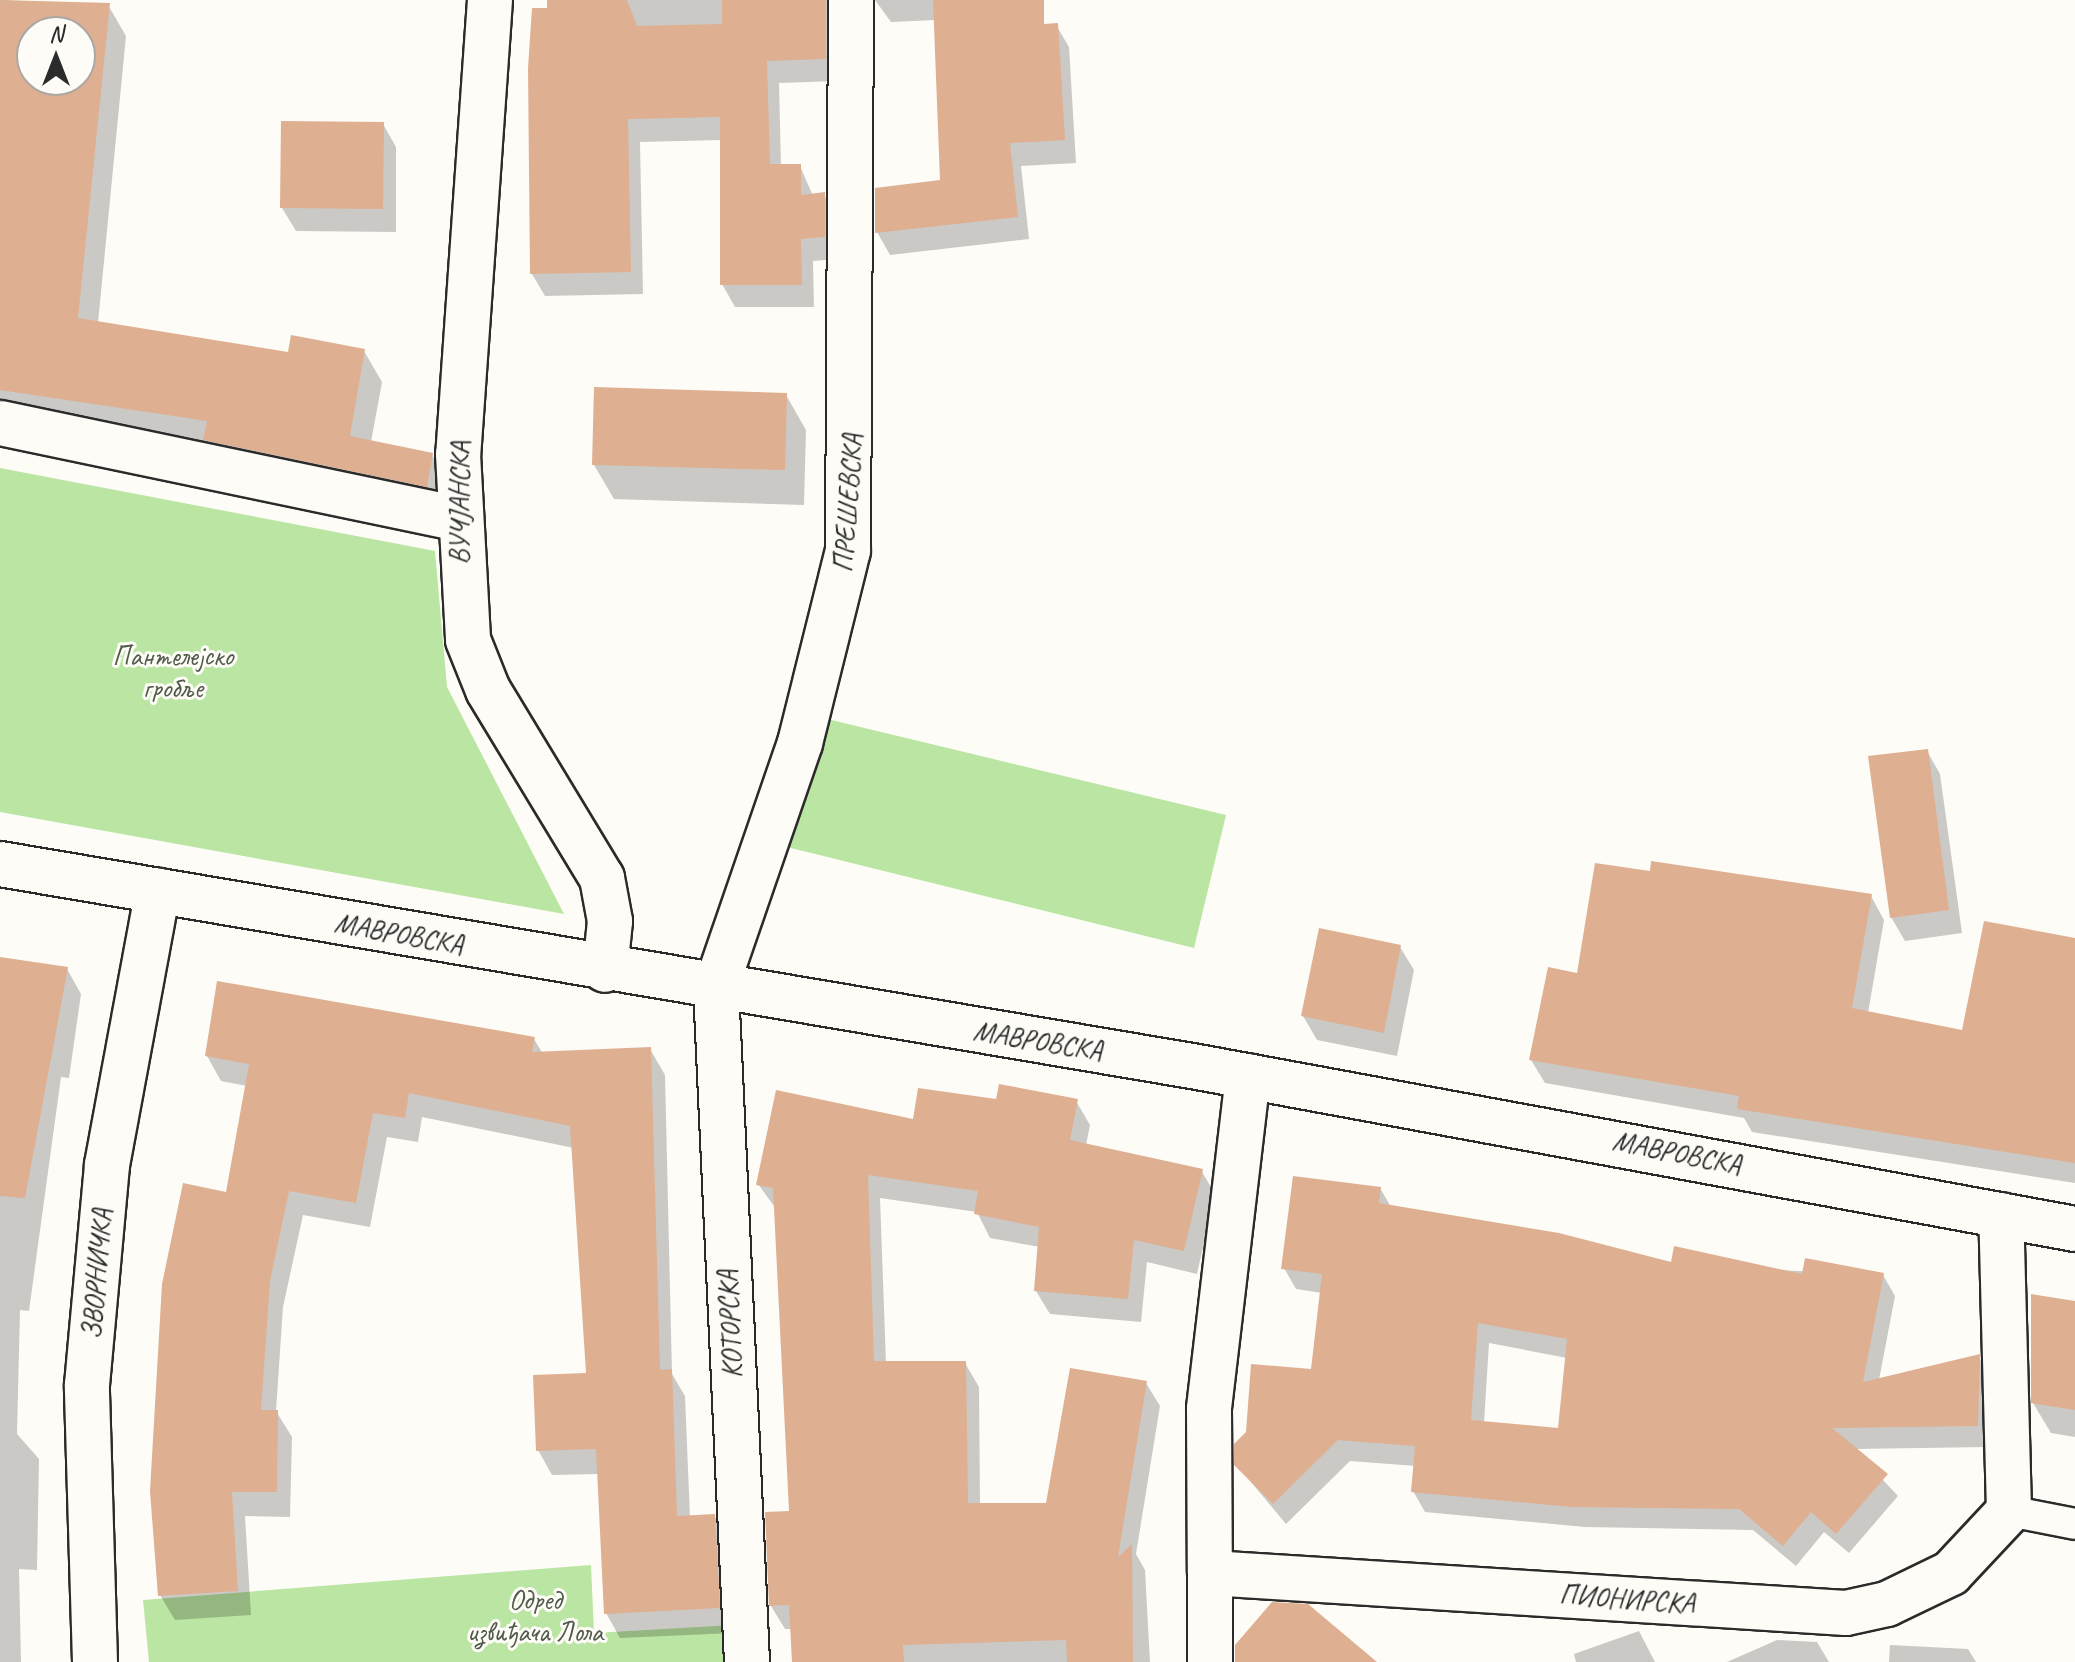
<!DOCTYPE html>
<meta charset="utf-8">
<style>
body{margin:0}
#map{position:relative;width:2075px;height:1662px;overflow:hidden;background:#fdfcf7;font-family:Caveat,sans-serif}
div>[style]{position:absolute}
.green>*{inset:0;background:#bae5a2}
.shadow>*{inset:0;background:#0003}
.building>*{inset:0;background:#dfaf91}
.roads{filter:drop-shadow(2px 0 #2b2b2b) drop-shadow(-2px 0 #2b2b2b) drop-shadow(0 2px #2b2b2b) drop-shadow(0 -2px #2b2b2b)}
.service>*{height:30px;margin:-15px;padding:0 15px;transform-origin:15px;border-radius:15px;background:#fdfcf7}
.minor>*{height:44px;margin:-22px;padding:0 22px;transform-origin:22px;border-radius:22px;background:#fdfcf7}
span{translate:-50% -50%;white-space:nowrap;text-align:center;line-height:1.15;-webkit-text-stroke:6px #fdfcf7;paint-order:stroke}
.street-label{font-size:28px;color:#2b2b2b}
.park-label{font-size:28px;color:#4f5a49}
.north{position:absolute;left:16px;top:16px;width:80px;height:80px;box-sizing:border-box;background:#fdfcf7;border:2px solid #a9a8a5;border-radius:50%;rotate:0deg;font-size:22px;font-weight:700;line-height:32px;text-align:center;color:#2b2b2b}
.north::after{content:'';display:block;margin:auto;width:28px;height:36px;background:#2b2b2b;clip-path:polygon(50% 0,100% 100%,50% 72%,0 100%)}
</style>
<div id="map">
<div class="green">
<div style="clip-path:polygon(0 468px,435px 551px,447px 687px,564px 914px,0 812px)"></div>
<div style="clip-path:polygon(823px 718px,1226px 815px,1194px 948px,779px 845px)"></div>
<div style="clip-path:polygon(591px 1565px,594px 1633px,734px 1625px,736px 1662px,149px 1662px,143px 1600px)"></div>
</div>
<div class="shadow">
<div style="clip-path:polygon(evenodd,0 0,108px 5px,126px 36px,98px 323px,290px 354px,364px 351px,382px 382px,371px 442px,432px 455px,450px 486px,444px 517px,0 418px,0 0,32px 32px,80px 32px,80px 80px,32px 80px,32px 32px)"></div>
<div style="clip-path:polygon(549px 0,859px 0,838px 81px,779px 83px,781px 166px,800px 166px,813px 196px,824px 195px,837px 217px,837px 259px,813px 261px,814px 307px,735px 307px,722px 284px,722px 140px,640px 142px,643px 294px,545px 296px,532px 274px)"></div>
<div style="clip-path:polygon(875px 0,1034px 0,1035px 26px,1056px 25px,1069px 47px,1076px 163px,1021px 166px,1029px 239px,890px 255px,877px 232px,942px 182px,935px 20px,891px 22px)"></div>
<div style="clip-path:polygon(383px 124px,396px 147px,396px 232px,296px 231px,282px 208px)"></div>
<div style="clip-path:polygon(786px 395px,806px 430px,804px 505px,614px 499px,594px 465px)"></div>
<div style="clip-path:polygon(1927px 751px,1940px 774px,1962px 933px,1905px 941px,1891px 917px)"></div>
<div style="clip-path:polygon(1871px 896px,1884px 920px,1868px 1013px,1964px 1032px,2075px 940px,2075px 1183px,1752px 1132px,1744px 1118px,1545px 1083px,1531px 1060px,1579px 975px)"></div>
<div style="clip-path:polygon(1400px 947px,1414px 970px,1397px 1056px,1317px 1040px,1303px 1016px)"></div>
<div style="clip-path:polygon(0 959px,67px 969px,81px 994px,69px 1078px,61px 1077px,29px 1311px,20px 1310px,17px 1434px,39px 1459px,37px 1570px,19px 1569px,21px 1662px,0 1662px)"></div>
<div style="clip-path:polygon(534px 1039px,543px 1054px,650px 1049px,665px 1075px,672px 1374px,685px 1396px,690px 1517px,714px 1516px,729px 1541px,733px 1633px,620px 1638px,606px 1613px,599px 1474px,552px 1475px,538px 1450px,588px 1375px,574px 1148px,422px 1117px,418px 1142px,387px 1137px,370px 1227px,303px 1215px,283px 1307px,276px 1411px,292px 1437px,290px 1517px,245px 1516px,251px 1615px,175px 1620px,160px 1595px,247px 1086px,221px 1081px,207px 1056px)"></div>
<div style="clip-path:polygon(998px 1101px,1076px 1101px,1090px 1125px,1086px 1145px,1201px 1170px,1215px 1194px,1197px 1274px,1147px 1262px,1141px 1322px,1050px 1314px,1036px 1291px,1040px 1247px,990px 1238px,977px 1212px,880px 1198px,886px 1363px,965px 1363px,979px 1387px,980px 1505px,1048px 1505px,1146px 1383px,1160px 1406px,1136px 1554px,1145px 1570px,1150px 1662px,794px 1662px,792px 1629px,785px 1629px,771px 1606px,791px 1512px,776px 1209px,758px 1184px,914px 1122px)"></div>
<div style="clip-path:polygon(evenodd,1380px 1188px,1391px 1207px,1672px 1265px,1883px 1275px,1895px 1296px,1879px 1380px,1979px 1357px,1991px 1378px,1989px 1447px,1854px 1449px,1898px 1496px,1849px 1553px,1824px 1532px,1796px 1566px,1753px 1530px,1585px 1527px,1425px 1512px,1413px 1491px,1416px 1466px,1350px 1461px,1286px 1524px,1236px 1464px,1313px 1371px,1322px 1293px,1296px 1289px,1284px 1268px,1380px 1188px,1489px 1343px,1567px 1358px,1560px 1430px,1484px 1423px,1489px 1343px)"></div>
<div style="clip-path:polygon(2075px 1304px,2075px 1437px,2051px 1433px,2033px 1403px)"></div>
<div style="clip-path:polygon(1639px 1631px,1655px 1662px,1576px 1662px,1574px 1654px)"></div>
<div style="clip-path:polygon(1777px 1640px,1817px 1642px,1829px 1662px,1727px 1662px)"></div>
<div style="clip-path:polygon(1890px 1645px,1968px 1649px,1976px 1662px,1889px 1662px)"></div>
</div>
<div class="building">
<div style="clip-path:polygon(evenodd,0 0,110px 3px,78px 318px,288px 352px,291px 335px,365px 349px,350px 436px,433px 453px,427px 487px,203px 440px,207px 421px,0 390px,0 0,32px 32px,80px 32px,80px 80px,32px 80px,32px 32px)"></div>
<div style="clip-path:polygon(547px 0,627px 0,637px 26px,722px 24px,722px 0,826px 0,826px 59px,767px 61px,770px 164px,801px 164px,801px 195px,825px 192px,825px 237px,801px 239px,802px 285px,720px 285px,720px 117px,628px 119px,631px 272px,530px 274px,528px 68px,532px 8px,547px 8px)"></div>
<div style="clip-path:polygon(933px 0,1044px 0,1044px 24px,1058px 23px,1065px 140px,1010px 143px,1018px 217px,875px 233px,875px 188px,940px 180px)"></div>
<div style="clip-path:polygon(281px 121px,384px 122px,383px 209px,280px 208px)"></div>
<div style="clip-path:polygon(594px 387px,787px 393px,785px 470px,592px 465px)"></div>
<div style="clip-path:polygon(1928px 749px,1949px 910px,1890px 918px,1868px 756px)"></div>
<div style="clip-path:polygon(1651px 861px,1872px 894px,1852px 1008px,1962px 1030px,1984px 921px,2075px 938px,2075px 1163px,1737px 1109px,1739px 1096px,1529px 1060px,1548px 967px,1577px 973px,1595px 863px,1650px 871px)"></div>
<div style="clip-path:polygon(1319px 928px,1401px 945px,1384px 1033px,1301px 1016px)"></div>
<div style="clip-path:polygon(0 957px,68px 967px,25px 1198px,0 1196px)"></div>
<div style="clip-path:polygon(217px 981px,535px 1037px,532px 1052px,651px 1047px,660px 1370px,672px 1369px,677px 1516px,715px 1514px,720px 1608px,604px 1614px,596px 1449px,536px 1451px,533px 1375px,586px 1373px,570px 1126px,409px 1093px,405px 1118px,373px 1113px,356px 1203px,289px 1191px,270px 1281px,261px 1410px,278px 1410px,277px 1492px,232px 1492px,238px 1591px,158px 1596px,150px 1491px,162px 1284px,183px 1183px,226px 1192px,249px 1064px,205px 1056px)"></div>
<div style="clip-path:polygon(999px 1084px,1078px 1099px,1070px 1140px,1203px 1169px,1184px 1251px,1134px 1240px,1128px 1299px,1034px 1291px,1039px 1227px,974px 1214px,978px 1191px,868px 1175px,874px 1361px,966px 1361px,968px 1503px,1046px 1503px,1070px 1368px,1147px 1381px,1118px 1557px,1132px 1544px,1133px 1662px,1067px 1662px,1066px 1640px,903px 1645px,904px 1662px,792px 1662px,789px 1605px,769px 1606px,765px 1512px,789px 1511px,773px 1188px,756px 1185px,776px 1090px,913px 1119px,918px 1088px,996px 1099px)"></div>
<div style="clip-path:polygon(evenodd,1293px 1176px,1381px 1187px,1379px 1203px,1559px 1233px,1671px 1262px,1674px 1246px,1802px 1274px,1805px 1258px,1884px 1273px,1863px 1382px,1980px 1354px,1978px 1426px,1832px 1428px,1888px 1474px,1836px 1534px,1811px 1512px,1783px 1546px,1739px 1509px,1572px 1507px,1411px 1492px,1415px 1446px,1338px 1440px,1273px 1504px,1234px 1465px,1234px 1444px,1246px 1432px,1251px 1364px,1311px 1369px,1322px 1274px,1281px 1269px,1293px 1176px,1478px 1323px,1567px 1339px,1558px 1428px,1471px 1420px,1478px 1323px)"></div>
<div style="clip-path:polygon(2031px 1294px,2075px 1301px,2075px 1410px,2031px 1403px)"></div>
<div style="clip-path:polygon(1272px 1602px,1308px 1604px,1377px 1662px,1235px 1662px,1235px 1645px)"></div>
</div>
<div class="roads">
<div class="service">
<div style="left:2009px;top:1511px;width:67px;rotate:11.1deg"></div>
</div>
<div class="minor">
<div style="left:490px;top:0;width:455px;rotate:94deg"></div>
<div style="left:458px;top:454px;width:186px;rotate:86.9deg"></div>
<div style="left:468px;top:640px;width:54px;rotate:68.2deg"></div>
<div style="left:488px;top:690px;width:220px;rotate:58.8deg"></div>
<div style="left:602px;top:878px;width:44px;rotate:79.5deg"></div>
<div style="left:610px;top:921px;width:49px;rotate:95.8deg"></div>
<div style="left:0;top:423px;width:468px;rotate:11.8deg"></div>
<div style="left:0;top:864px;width:1220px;rotate:9.62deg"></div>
<div style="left:1203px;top:1068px;width:887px;rotate:10.46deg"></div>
<div style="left:1248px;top:1076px;width:335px;rotate:96.7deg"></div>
<div style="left:1209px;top:1409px;width:164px;rotate:89.7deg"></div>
<div style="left:1210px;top:1573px;width:637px;rotate:3.6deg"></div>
<div style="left:1846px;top:1613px;width:42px;rotate:-12.4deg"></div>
<div style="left:1887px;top:1604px;width:71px;rotate:-25.8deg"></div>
<div style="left:1951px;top:1573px;width:85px;rotate:-46.9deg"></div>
<div style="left:2009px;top:1511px;width:296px;rotate:-91.5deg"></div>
<div style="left:1210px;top:1573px;width:89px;rotate:90deg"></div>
<div style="left:95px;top:1662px;width:277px;rotate:-91.7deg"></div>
<div style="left:87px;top:1385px;width:221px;rotate:-84.8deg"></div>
<div style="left:107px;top:1165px;width:279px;rotate:-79.5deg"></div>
<div style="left:747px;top:1662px;width:676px;rotate:-92.63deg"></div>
<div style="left:716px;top:987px;width:258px;rotate:-71deg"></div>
<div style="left:800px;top:743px;width:198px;rotate:-76deg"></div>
<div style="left:848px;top:551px;width:551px;rotate:-89.69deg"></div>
</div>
</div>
<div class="street-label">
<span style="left:460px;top:503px;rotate:-90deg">ВУЧЈАНСКА</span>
<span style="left:848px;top:503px;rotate:-86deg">ПРЕШЕВСКА</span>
<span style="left:399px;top:934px;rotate:10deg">МАВРОВСКА</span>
<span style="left:1038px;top:1041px;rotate:9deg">МАВРОВСКА</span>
<span style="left:1677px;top:1153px;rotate:11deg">МАВРОВСКА</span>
<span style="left:97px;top:1274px;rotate:-85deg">ЗВОРНИЧКА</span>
<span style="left:730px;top:1324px;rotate:-93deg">КОТОРСКА</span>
<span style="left:1627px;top:1599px;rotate:4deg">ПИОНИРСКА</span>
</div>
<div class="park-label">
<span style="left:173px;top:672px">Пантелејско<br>гробље</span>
<span style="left:535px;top:1616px">Одред<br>извиђача Лола</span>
</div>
<div class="north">N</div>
</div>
